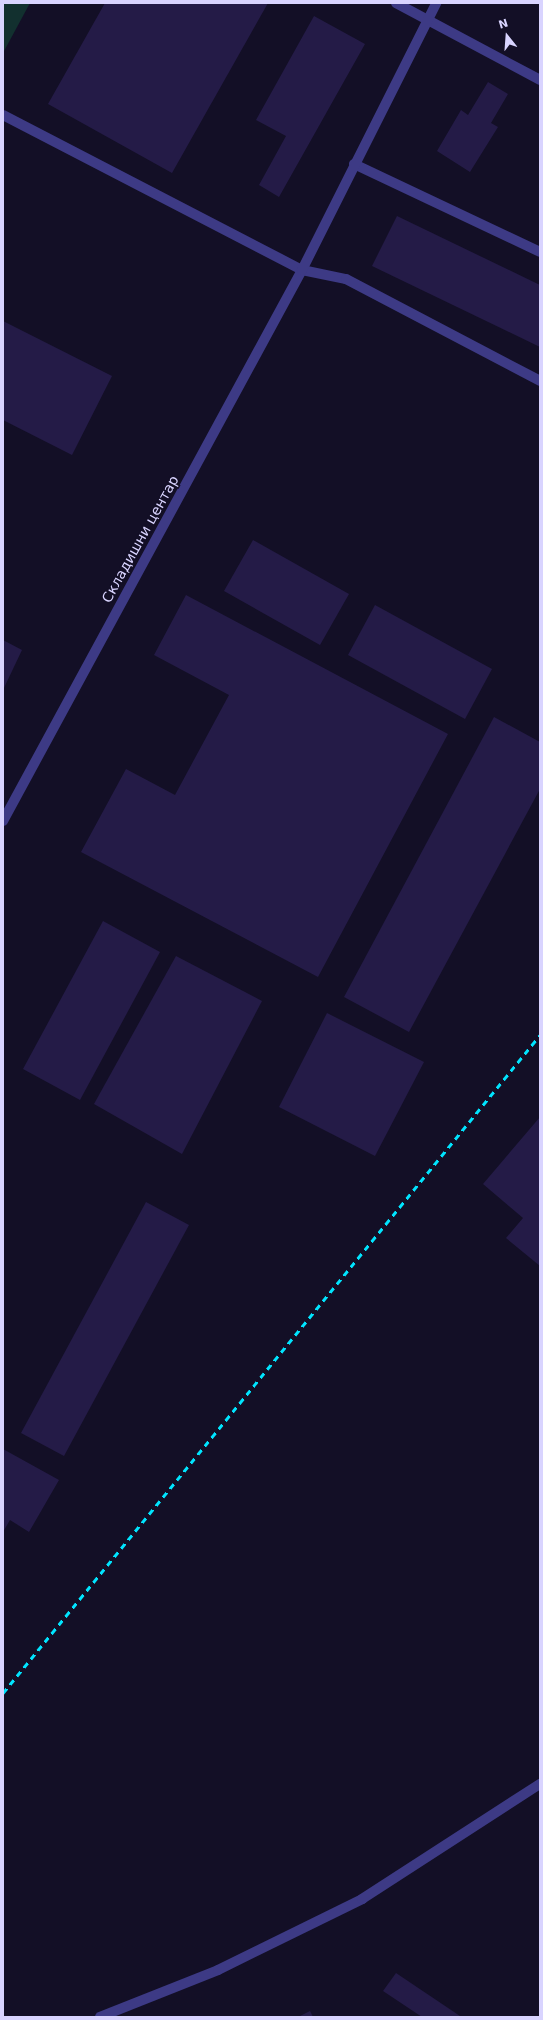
<!DOCTYPE html>
<meta charset="utf-8">
<style>
body{margin:0}
#map{position:relative;width:543px;height:2020px;overflow:hidden;background:#130f26;font-family:"DejaVu Sans",sans-serif}
div>[style]{position:absolute}
.green>*{inset:0;background:#12302f}
.building>*{inset:0;background:#241b47}
.minor>*{height:10px;margin:-5px;padding:0 5px;transform-origin:5px;border-radius:5px;background:#3d3a85}
.rail>*{height:3px;margin-top:-1.5px;transform-origin:0;background:repeating-linear-gradient(90deg,#00e5ff 0 6px,transparent 0 11px)}
span{translate:-50% -50%;white-space:nowrap;text-align:center;line-height:1.15;-webkit-text-stroke:3px #130f26;paint-order:stroke}
.street-label{font-size:14px;color:#d9d4ff}
.frame{position:absolute;inset:0;border:4px solid #d9d4ff;pointer-events:none}
.north{position:absolute;left:487px;top:16px;width:40px;height:40px;-webkit-text-stroke:3px #130f26;paint-order:stroke;rotate:343deg;font-size:11px;font-weight:700;line-height:16px;text-align:center;color:#d9d4ff}
.north::after{content:'';display:block;margin:auto;width:14px;height:18px;background:#d9d4ff;clip-path:polygon(50% 0,100% 100%,50% 72%,0 100%)}
</style>
<div id="map">
<div class="green">
<div style="clip-path:polygon(3px 3px,30px 3px,3px 53px)"></div>
</div>
<div class="building">
<div style="clip-path:polygon(105px 3px,268px 3px,172px 173px,48px 104px)"></div>
<div style="clip-path:polygon(314px 16px,365px 44px,279px 197px,259px 185px,286px 136px,256px 120px)"></div>
<div style="clip-path:polygon(488px 82px,508px 94px,491px 123px,498px 127px,470px 172px,437px 151px,461px 110px,468px 115px)"></div>
<div style="clip-path:polygon(397px 216px,540px 285px,540px 347px,372px 266px)"></div>
<div style="clip-path:polygon(3px 321px,112px 376px,72px 455px,3px 420px)"></div>
<div style="clip-path:polygon(253px 540px,349px 594px,320px 645px,224px 591px)"></div>
<div style="clip-path:polygon(186px 595px,448px 734px,318px 977px,81px 852px,126px 769px,175px 795px,229px 695px,154px 655px)"></div>
<div style="clip-path:polygon(375px 605px,492px 669px,465px 719px,348px 655px)"></div>
<div style="clip-path:polygon(3px 640px,22px 650px,3px 690px)"></div>
<div style="clip-path:polygon(494px 717px,540px 742px,540px 789px,409px 1032px,344px 997px)"></div>
<div style="clip-path:polygon(103px 921px,160px 952px,80px 1100px,23px 1069px)"></div>
<div style="clip-path:polygon(176px 956px,262px 1001px,182px 1154px,94px 1104px)"></div>
<div style="clip-path:polygon(327px 1013px,424px 1062px,375px 1156px,279px 1107px)"></div>
<div style="clip-path:polygon(540px 1117px,540px 1266px,506px 1238px,523px 1218px,483px 1184px)"></div>
<div style="clip-path:polygon(146px 1202px,189px 1225px,64px 1456px,21px 1433px)"></div>
<div style="clip-path:polygon(3px 1449px,59px 1480px,29px 1532px,10px 1520px,3px 1532px)"></div>
<div style="clip-path:polygon(396px 1973px,460px 2016px,422px 2017px,383px 1991px)"></div>
<div style="clip-path:polygon(310px 2011px,313px 2017px,298px 2017px)"></div>
</div>
<div class="minor">
<div style="left:396px;top:3px;width:163px;rotate:28.1deg"></div>
<div style="left:3px;top:115px;width:337px;rotate:27.4deg"></div>
<div style="left:302px;top:270px;width:45px;rotate:11.6deg"></div>
<div style="left:346px;top:279px;width:219px;rotate:27.7deg"></div>
<div style="left:354px;top:164px;width:206px;rotate:25.3deg"></div>
<div style="left:3px;top:821px;width:627px;rotate:-61.51deg"></div>
<div style="left:302px;top:270px;width:299px;rotate:-63.3deg"></div>
<div style="left:100px;top:2017px;width:127px;rotate:-21.7deg"></div>
<div style="left:218px;top:1970px;width:161px;rotate:-26.2deg"></div>
<div style="left:362px;top:1899px;width:212px;rotate:-32.9deg"></div>
</div>
<div class="rail">
<div style="left:3px;top:1693px;width:849px;rotate:-50.78deg"></div>
</div>
<div class="street-label">
<span style="left:140px;top:539px;rotate:-61deg">Складишни центар</span>
</div>
<div class="frame"></div>
<div class="north">N</div>
</div>
